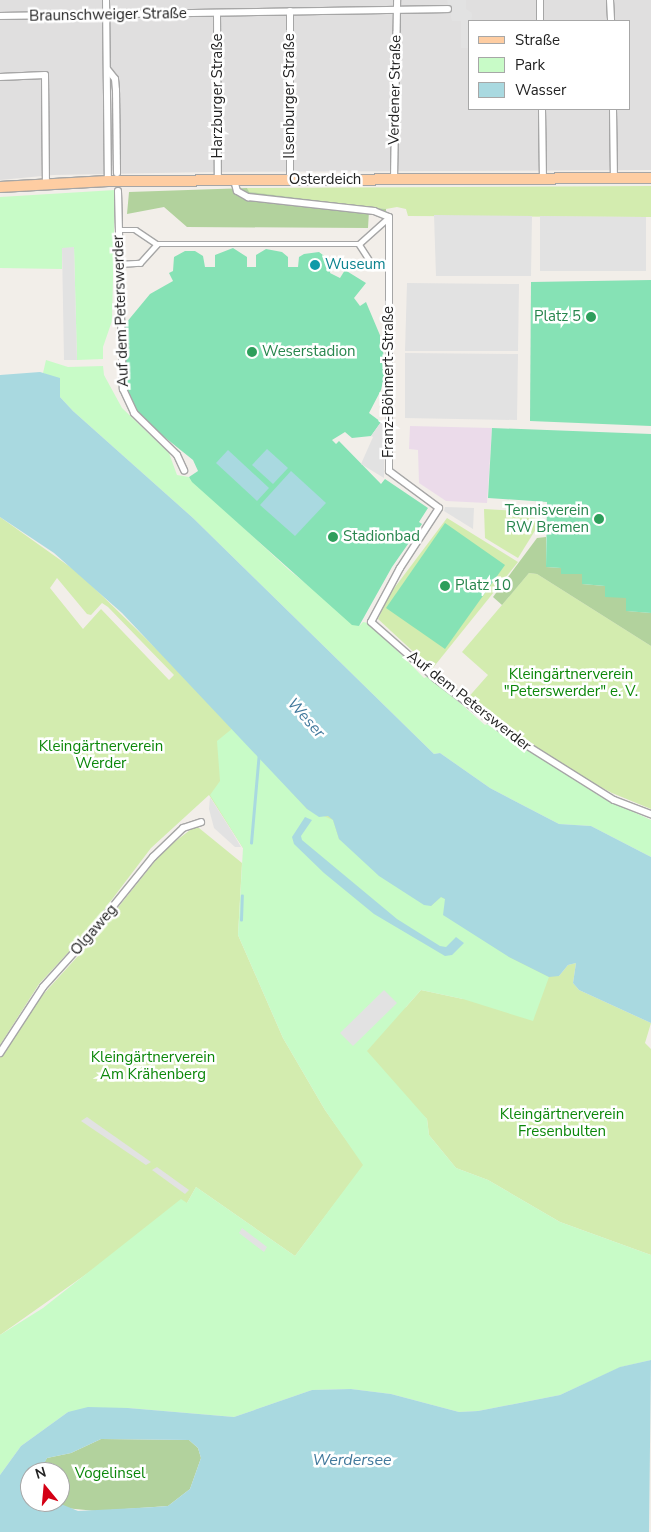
<!DOCTYPE html>
<meta charset="utf-8">
<style>
body{margin:0}
#map{position:relative;width:651px;height:1532px;overflow:hidden;background:#f2eee9;font-family:"Nunito Sans",sans-serif}
div>[style]{position:absolute}
.residential>*{inset:0;background:#e0dfdf}
.industrial>*{inset:0;background:#ebdbea}
.grass>*{inset:0;background:#d3ecaf}
.forest>*{inset:0;background:#b2d29d}
.park>*{inset:0;background:#c8fbc7}
.pitch>*{inset:0;background:#86e2b5}
.parking>*{inset:0;background:#e2e2e2}
.water>*{inset:0;background:#a9d9e0}
.stream>*{height:2.5px;margin:-1.25px;padding:0 1.25px;transform-origin:1.25px;border-radius:1.25px;background:#a9d9e0}
.roads{filter:drop-shadow(1px 0 #a6a6a6) drop-shadow(-1px 0 #a6a6a6) drop-shadow(0 1px #a6a6a6) drop-shadow(0 -1px #a6a6a6)}
.pedestrian>*{height:4.5px;margin:-2.25px;padding:0 2.25px;transform-origin:2.25px;border-radius:2.25px;background:#fff}
.minor>*{height:6px;margin:-3px;padding:0 3px;transform-origin:3px;border-radius:3px;background:#fff}
.primary>*{height:10px;margin:-5px;padding:0 5px;transform-origin:5px;border-radius:5px;background:#fecda2}
.dots>*{width:14px;height:14px;translate:-50% -50%;box-sizing:border-box;border:2px solid #fff;border-radius:50%}
span{translate:-50% -50%;white-space:nowrap;text-align:center;line-height:1.15;-webkit-text-stroke:5px #fff;paint-order:stroke}
.street-label{font-size:15px;color:#222}
.culture-label{font-size:15px;color:#0d838f}
.left{translate:0 -50%;text-align:left}
.leisure-label{font-size:15px;color:#27864d}
.right{translate:-100% -50%;text-align:right}
.park-label{font-size:15px;color:#0b8709}
.water-label{font-size:16px;color:#42799c;font-style:italic}
.legend{position:absolute;left:468px;top:20px;width:162px;height:90px;box-sizing:border-box;background:#fff;border:1px solid #a7a7a7;margin:0;padding:6px 9px;list-style:none;font-size:15px;color:#222}
.legend li{display:flex;align-items:center;gap:10px;height:25px}
.legend b{width:25px;border:1px solid #a7a7a7}
.north{position:absolute;left:20px;top:1462px;width:50px;height:50px;box-sizing:border-box;background:#fff;border:1px solid #a7a7a7;border-radius:50%;rotate:343deg;font-size:14px;font-weight:700;line-height:20px;text-align:center;color:#222}
.north::after{content:'';display:block;margin:auto;width:18px;height:22px;background:#d40015;clip-path:polygon(50% 0,100% 100%,50% 72%,0 100%)}
</style>
<div id="map">
<div class="residential">
<div style="clip-path:polygon(evenodd,0 0,651px 0,651px 170px,209px 172px,53px 175px,0 180px,0 0,470px 21px,630px 21px,630px 109px,470px 109px,470px 21px)"></div>
</div>
<div class="industrial">
<div style="clip-path:polygon(410px 426px,492px 428px,487px 503px,446px 501px,419px 483px,418px 450px,409px 449px)"></div>
</div>
<div class="grass">
<div style="clip-path:polygon(651px 186px,651px 217px,408px 216px,406px 209px,397px 207px,386px 209px,248px 192px,247px 188px)"></div>
<div style="clip-path:polygon(484px 509px,518px 511px,537px 519px,536px 529px,518px 558px,485px 538px)"></div>
<div style="clip-path:polygon(evenodd,0 517px,80px 574px,184px 676px,248px 745px,243px 848px,209px 795px,151px 848px,88px 931px,39px 984px,0 1045px,0 517px,57px 578px,87px 614px,91px 615px,102px 603px,108px 607px,174px 675px,169px 680px,101px 609px,83px 629px,50px 588px,57px 578px)"></div>
<div style="clip-path:polygon(447px 518px,518px 562px,432px 669px,378px 619px,389px 595px)"></div>
<div style="clip-path:polygon(529px 573px,537px 574px,651px 646px,651px 809px,612px 793px,561px 766px,466px 700px,488px 675px,462px 652px)"></div>
<div style="clip-path:polygon(265px 763px,559px 976px,568px 965px,576px 963px,573px 983px,579px 990px,651px 1023px,645px 1043px,651px 1049px,651px 1255px,560px 1222px,488px 1180px,456px 1168px,429px 1135px,427px 1119px,332px 1037px,406px 1007px,421px 990px,463px 999px)"></div>
<div style="clip-path:polygon(194px 827px,199px 828px,242px 863px,238px 935px,283px 1038px,325px 1110px,364px 1165px,295px 1256px,196px 1187px,187px 1203px,0 1335px,0 1058px,39px 999px,88px 945px,164px 850px)"></div>
</div>
<div class="forest">
<div style="clip-path:polygon(247px 188px,249px 192px,386px 209px,386px 214px,369px 211px,368px 228px,187px 227px,164px 207px,127px 214px,129px 192px)"></div>
<div style="clip-path:polygon(546px 537px,546px 567px,561px 568px,561px 574px,582px 574px,582px 584px,605px 586px,627px 598px,627px 611px,651px 613px,651px 646px,537px 574px,529px 573px,502px 605px,493px 597px,537px 538px)"></div>
<div style="clip-path:polygon(101px 1439px,189px 1440px,198px 1448px,201px 1458px,190px 1489px,168px 1506px,96px 1511px,65px 1508px,56px 1502px,60px 1502px,60px 1472px,40px 1472px,40px 1469px,47px 1458px,71px 1453px)"></div>
</div>
<div class="park">
<div style="clip-path:polygon(115px 190px,112px 321px,103px 347px,103px 359px,77px 360px,74px 248px,62px 248px,62px 269px,0 268px,0 197px)"></div>
<div style="clip-path:polygon(46px 360px,68px 367px,103px 366px,104px 375px,122px 408px,169px 453px,177px 475px,189px 477px,289px 570px,359px 626px,363px 622px,368px 623px,376px 629px,424px 678px,429px 676px,485px 725px,487px 724px,601px 797px,651px 820px,651px 857px,591px 826px,559px 824px,490px 788px,440px 753px,434px 754px,193px 518px,73px 411px,60px 397px,55px 378px,43px 373px)"></div>
<div style="clip-path:polygon(233px 728px,307px 809px,333px 820px,339px 839px,431px 906px,441px 897px,445px 899px,509px 957px,549px 977px,533px 1021px,463px 999px,421px 990px,367px 1051px,427px 1119px,429px 1135px,456px 1168px,488px 1180px,560px 1222px,651px 1255px,651px 1360px,621px 1367px,560px 1395px,478px 1411px,459px 1412px,391px 1394px,351px 1389px,312px 1390px,234px 1417px,128px 1408px,68px 1412px,21px 1446px,0 1475px,0 1335px,43px 1308px,181px 1199px,187px 1203px,196px 1187px,295px 1256px,363px 1165px,325px 1110px,283px 1038px,238px 935px,243px 848px,210px 795px,220px 781px,217px 741px)"></div>
</div>
<div class="pitch">
<div style="clip-path:polygon(233px 248px,247px 257px,247px 267px,256px 267px,256px 255px,266px 249px,282px 252px,288px 257px,288px 267px,298px 267px,299px 257px,304px 254px,319px 252px,332px 262px,330px 273px,340px 278px,345px 270px,366px 283px,354px 298px,360px 306px,366px 302px,382px 340px,385px 372px,381px 390px,369px 413px,381px 422px,371px 436px,352px 438px,345px 432px,332px 440px,336px 444px,339px 441px,381px 484px,385px 479px,428px 508px,419px 522px,422px 524px,392px 567px,359px 626px,352px 625px,192px 482px,189px 477px,198px 471px,193px 460px,137px 415px,120px 374px,119px 347px,126px 323px,150px 294px,173px 281px,169px 273px,173px 271px,174px 257px,185px 251px,195px 251px,203px 256px,205px 267px,215px 267px,215px 255px)"></div>
<div style="clip-path:polygon(651px 280px,651px 426px,530px 421px,531px 282px)"></div>
<div style="clip-path:polygon(492px 428px,651px 434px,651px 613px,626px 611px,626px 598px,605px 597px,605px 586px,582px 584px,582px 574px,561px 574px,561px 568px,546px 567px,547px 502px,488px 498px)"></div>
<div style="clip-path:polygon(445px 523px,505px 565px,445px 649px,386px 608px)"></div>
</div>
<div class="parking">
<div style="clip-path:polygon(447px 0,466px 0,466px 9px,472px 13px,470px 48px,461px 48px,461px 21px,452px 21px)"></div>
<div style="clip-path:polygon(434px 215px,532px 216px,531px 276px,436px 276px)"></div>
<div style="clip-path:polygon(540px 216px,646px 217px,646px 271px,540px 271px)"></div>
<div style="clip-path:polygon(74px 247px,77px 360px,64px 360px,62px 248px)"></div>
<div style="clip-path:polygon(407px 283px,519px 284px,518px 351px,405px 351px)"></div>
<div style="clip-path:polygon(405px 353px,518px 354px,517px 420px,405px 418px)"></div>
<div style="clip-path:polygon(381px 422px,385px 422px,384px 478px,361px 464px,373px 437px,371px 436px)"></div>
<div style="clip-path:polygon(445px 507px,474px 508px,473px 529px,444px 511px)"></div>
<div style="clip-path:polygon(210px 797px,231px 830px,241px 847px,235px 847px,214px 828px,209px 809px)"></div>
<div style="clip-path:polygon(384px 990px,397px 1003px,353px 1046px,340px 1033px)"></div>
<div style="clip-path:polygon(87px 1117px,151px 1162px,146px 1165px,81px 1121px)"></div>
<div style="clip-path:polygon(157px 1167px,189px 1190px,185px 1194px,152px 1170px)"></div>
<div style="clip-path:polygon(242px 1228px,267px 1247px,264px 1252px,239px 1233px)"></div>
</div>
<div class="water">
<div style="clip-path:polygon(40px 372px,60px 378px,60px 397px,73px 411px,193px 518px,434px 754px,440px 753px,490px 788px,559px 824px,591px 826px,651px 857px,651px 1023px,579px 990px,573px 983px,576px 963px,568px 965px,559px 976px,549px 977px,509px 957px,443px 915px,445px 899px,441px 897px,431px 906px,424px 905px,379px 876px,339px 839px,333px 820px,328px 816px,319px 817px,307px 809px,122px 613px,54px 553px,0 517px,0 375px)"></div>
<div style="clip-path:polygon(267px 449px,288px 468px,273px 484px,252px 465px)"></div>
<div style="clip-path:polygon(228px 450px,269px 488px,257px 501px,216px 463px)"></div>
<div style="clip-path:polygon(291px 471px,326px 503px,295px 536px,260px 505px)"></div>
<div style="clip-path:polygon(305px 817px,312px 820px,301px 836px,302px 840px,397px 919px,440px 946px,446px 947px,456px 937px,464px 943px,452px 955px,445px 956px,374px 914px,324px 873px,294px 844px,292px 837px)"></div>
<div style="clip-path:polygon(evenodd,651px 1360px,649px 1532px,0 1532px,0 1475px,21px 1446px,68px 1412px,88px 1407px,128px 1408px,234px 1417px,312px 1390px,351px 1389px,391px 1394px,459px 1412px,478px 1411px,560px 1395px,620px 1367px,651px 1360px,101px 1439px,189px 1440px,198px 1448px,201px 1458px,190px 1489px,168px 1506px,155px 1507px,78px 1511px,56px 1502px,30px 1502px,30px 1472px,40px 1472px,47px 1458px,71px 1453px,101px 1439px)"></div>
</div>
<div class="stream">
<div style="left:251px;top:843px;width:91px;rotate:-85deg"></div>
<div style="left:241px;top:920px;width:24px;rotate:-88deg"></div>
</div>
<div class="roads">
<div class="pedestrian">
<div style="left:118px;top:230px;width:18px"></div>
<div style="left:136px;top:230px;width:25px;rotate:34deg"></div>
<div style="left:157px;top:244px;width:202px"></div>
<div style="left:359px;top:244px;width:40px;rotate:-42deg"></div>
<div style="left:359px;top:244px;width:20px;rotate:57deg"></div>
<div style="left:118px;top:264px;width:22px;rotate:-3deg"></div>
<div style="left:140px;top:263px;width:25px;rotate:-48deg"></div>
</div>
<div class="minor">
<div style="left:106px;top:0;width:181px;rotate:89.4deg"></div>
<div style="left:540px;top:0;width:21px;rotate:90deg"></div>
<div style="left:610px;top:0;width:21px;rotate:87deg"></div>
<div style="left:290px;top:11px;width:169px;rotate:90deg"></div>
<div style="left:217px;top:13px;width:167px;rotate:89.7deg"></div>
<div style="left:0;top:16px;width:448px;rotate:-0.9deg"></div>
<div style="left:108px;top:70px;width:11px;rotate:52deg"></div>
<div style="left:115px;top:79px;width:11px;rotate:85deg"></div>
<div style="left:116px;top:90px;width:83px;rotate:89.3deg"></div>
<div style="left:0;top:77px;width:45px;rotate:-2.5deg"></div>
<div style="left:45px;top:75px;width:108px;rotate:89.5deg"></div>
<div style="left:542px;top:109px;width:70px;rotate:89.2deg"></div>
<div style="left:613px;top:109px;width:69px;rotate:89.2deg"></div>
<div style="left:394px;top:179px;width:179px;rotate:-89deg"></div>
<div style="left:234px;top:180px;width:11px;rotate:75deg"></div>
<div style="left:237px;top:191px;width:13px;rotate:29deg"></div>
<div style="left:248px;top:197px;width:127px;rotate:6.3deg"></div>
<div style="left:374px;top:211px;width:16px;rotate:22deg"></div>
<div style="left:389px;top:217px;width:254px;rotate:90deg"></div>
<div style="left:389px;top:471px;width:62px;rotate:36.5deg"></div>
<div style="left:439px;top:508px;width:72px;rotate:123deg"></div>
<div style="left:400px;top:568px;width:61px;rotate:118.2deg"></div>
<div style="left:371px;top:622px;width:86px;rotate:41.2deg"></div>
<div style="left:436px;top:679px;width:89px;rotate:37.3deg"></div>
<div style="left:507px;top:733px;width:126px;rotate:32.1deg"></div>
<div style="left:614px;top:800px;width:40px;rotate:21deg"></div>
<div style="left:118px;top:191px;width:198px;rotate:88.6deg"></div>
<div style="left:123px;top:389px;width:26px;rotate:65deg"></div>
<div style="left:134px;top:413px;width:60px;rotate:44.3deg"></div>
<div style="left:177px;top:455px;width:17px;rotate:65deg"></div>
<div style="left:0;top:1053px;width:79px;rotate:-56.9deg"></div>
<div style="left:43px;top:987px;width:69px;rotate:-48deg"></div>
<div style="left:89px;top:936px;width:102px;rotate:-51deg"></div>
<div style="left:153px;top:857px;width:42px;rotate:-44deg"></div>
<div style="left:183px;top:828px;width:19px;rotate:-18deg"></div>
</div>
<div class="primary">
<div style="left:0;top:187px;width:108px;rotate:-3.2deg"></div>
<div style="left:108px;top:181px;width:543px;rotate:-0.32deg"></div>
</div>
</div>
<div class="dots">
<div style="left:315px;top:265px;background:#0f9aa8"></div>
<div style="left:591px;top:317px;background:#2e9e5b"></div>
<div style="left:252px;top:352px;background:#2e9e5b"></div>
<div style="left:599px;top:519px;background:#2e9e5b"></div>
<div style="left:333px;top:537px;background:#2e9e5b"></div>
<div style="left:445px;top:586px;background:#2e9e5b"></div>
</div>
<div class="street-label">
<span style="left:108px;top:15px;rotate:-1deg">Braunschweiger Straße</span>
<span style="left:395px;top:90px;rotate:-89deg">Verdener Straße</span>
<span style="left:218px;top:96px;rotate:-90deg">Harzburger Straße</span>
<span style="left:290px;top:96px;rotate:-90deg">Ilsenburger Straße</span>
<span style="left:325px;top:180px">Osterdeich</span>
<span style="left:121px;top:311px;rotate:-92deg">Auf dem Peterswerder</span>
<span style="left:389px;top:382px;rotate:-90deg">Franz-Böhmert-Straße</span>
<span style="left:469px;top:701px;rotate:38deg">Auf dem Peterswerder</span>
<span style="left:94px;top:930px;rotate:-49deg">Olgaweg</span>
</div>
<div class="culture-label">
<span class="left" style="left:325px;top:265px">Wuseum</span>
</div>
<div class="leisure-label">
<span class="right" style="left:581px;top:317px">Platz 5</span>
<span class="left" style="left:262px;top:352px">Weserstadion</span>
<span class="right" style="left:589px;top:519px">Tennisverein<br>RW Bremen</span>
<span class="left" style="left:343px;top:537px">Stadionbad</span>
<span class="left" style="left:455px;top:586px">Platz 10</span>
</div>
<div class="park-label">
<span style="left:571px;top:683px">Kleingärtnerverein<br>"Peterswerder" e. V.</span>
<span style="left:101px;top:755px">Kleingärtnerverein<br>Werder</span>
<span style="left:153px;top:1066px">Kleingärtnerverein<br>Am Krähenberg</span>
<span style="left:562px;top:1123px">Kleingärtnerverein<br>Fresenbulten</span>
<span style="left:110px;top:1474px">Vogelinsel</span>
</div>
<div class="water-label">
<span style="left:306px;top:718px;rotate:48deg">Weser</span>
<span style="left:352px;top:1460px">Werdersee</span>
</div>
<ul class="legend">
<li><b style="height:6px;background:#fecda2"></b>Straße</li>
<li><b style="height:14px;background:#c8fbc7"></b>Park</li>
<li><b style="height:14px;background:#a9d9e0"></b>Wasser</li>
</ul>
<div class="north">N</div>
</div>
